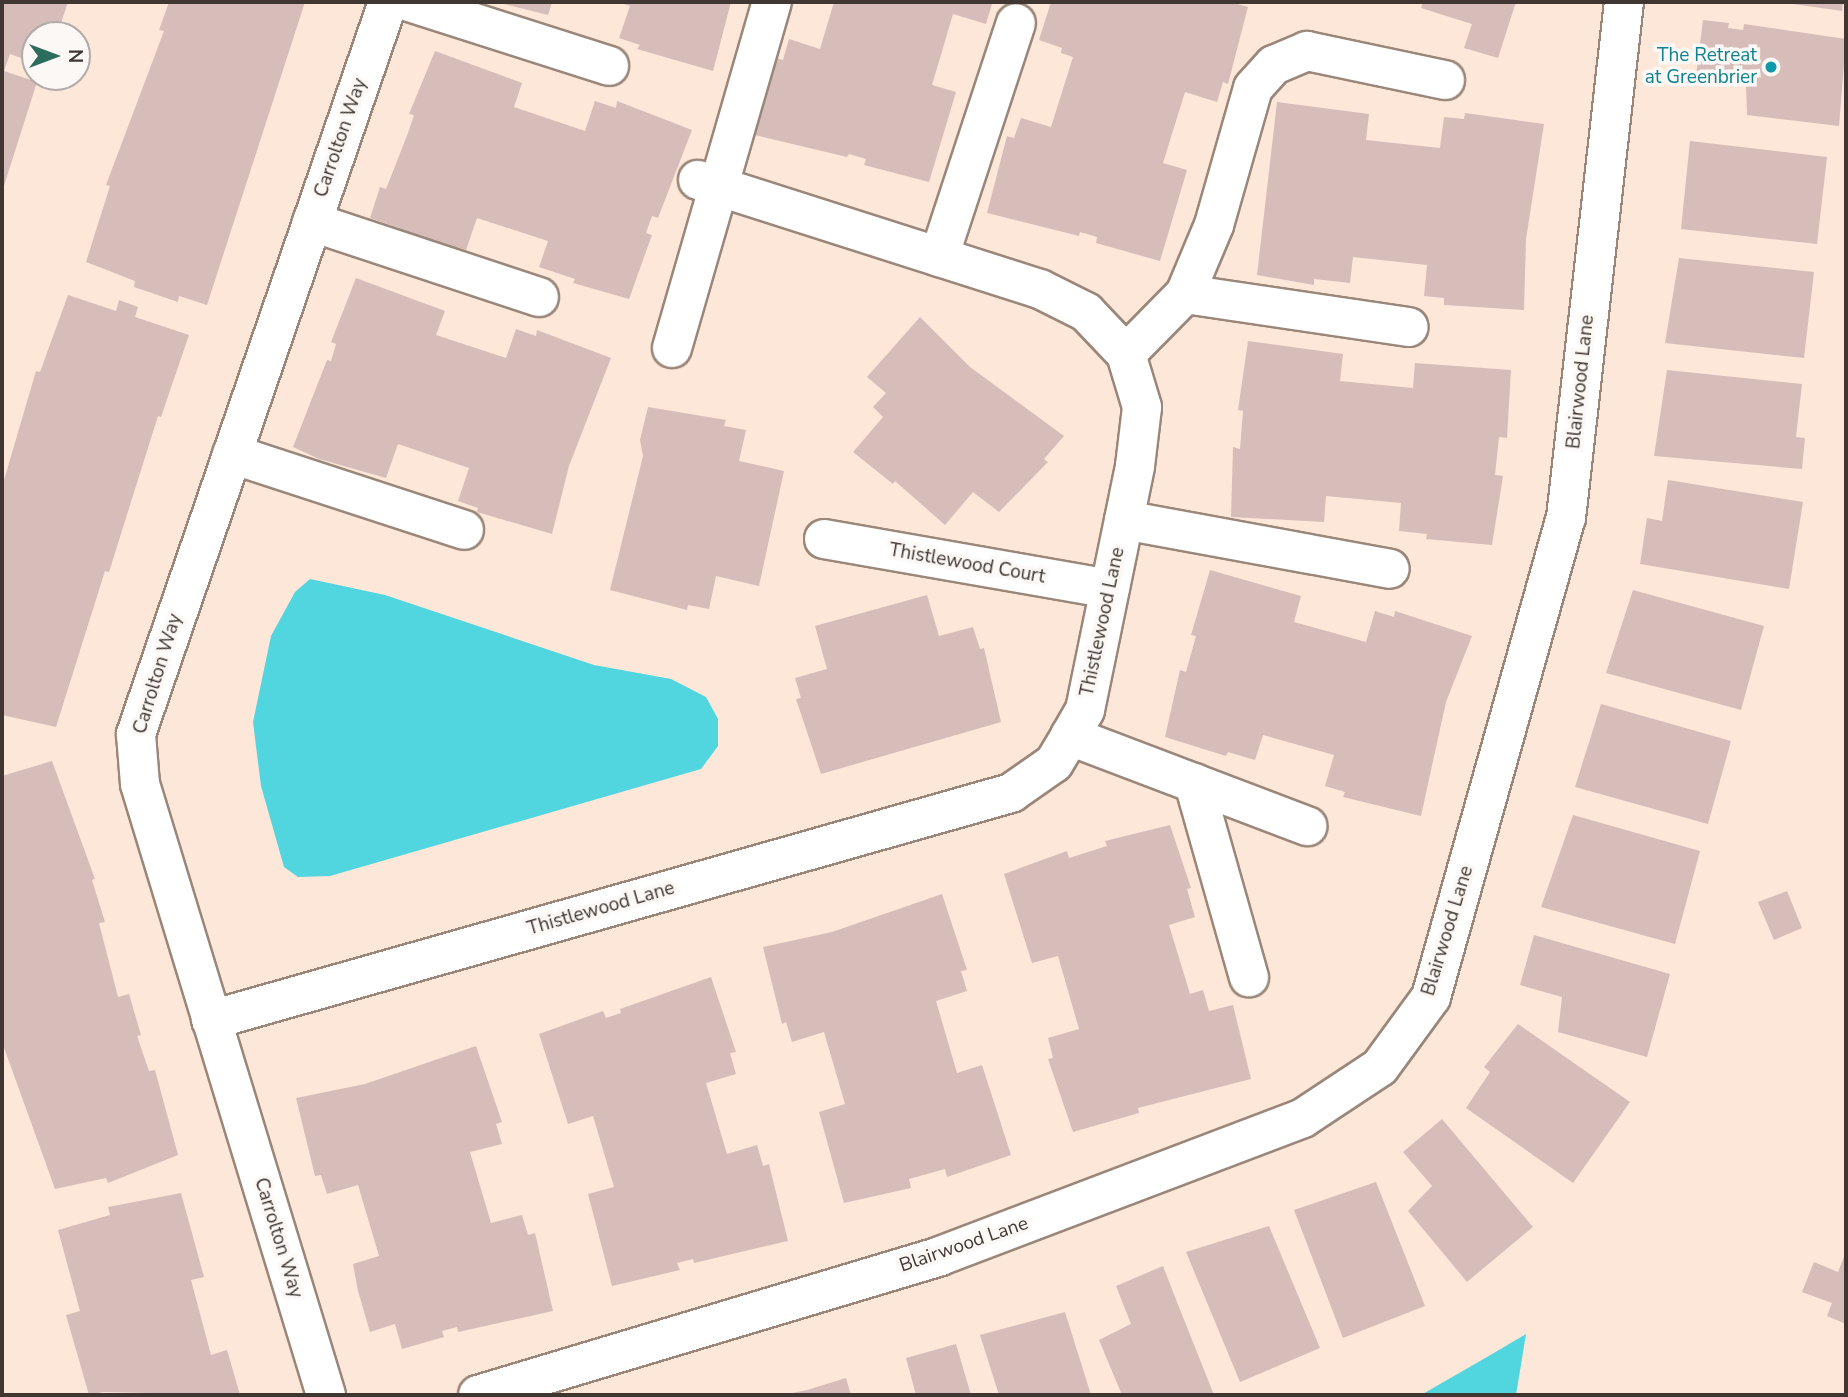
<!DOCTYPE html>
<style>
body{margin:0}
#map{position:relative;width:1848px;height:1397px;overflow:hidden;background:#fce7d9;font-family:"Nunito Sans",sans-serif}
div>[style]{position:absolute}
.water>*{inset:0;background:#51d5df}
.building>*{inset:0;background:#d7bdba}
.roads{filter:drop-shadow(2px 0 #9a877a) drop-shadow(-2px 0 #9a877a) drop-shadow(0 2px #9a877a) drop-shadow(0 -2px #9a877a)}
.minor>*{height:38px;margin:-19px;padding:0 19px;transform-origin:19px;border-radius:19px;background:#fff}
.dots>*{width:19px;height:19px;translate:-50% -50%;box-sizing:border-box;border:4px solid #fcf8f5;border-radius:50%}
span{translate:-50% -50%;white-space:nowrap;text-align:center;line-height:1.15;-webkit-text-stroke:7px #fcf8f5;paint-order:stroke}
.culture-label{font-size:19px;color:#0d838f}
.right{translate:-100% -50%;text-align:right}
.street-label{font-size:19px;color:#403732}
.frame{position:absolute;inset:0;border:4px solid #403732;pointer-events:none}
.north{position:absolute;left:21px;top:21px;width:70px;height:70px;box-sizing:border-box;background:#fcf8f5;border:2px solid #b1aba7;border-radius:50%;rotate:90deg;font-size:19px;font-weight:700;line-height:28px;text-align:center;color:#403732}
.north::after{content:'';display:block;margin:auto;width:24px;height:32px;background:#2c6d5d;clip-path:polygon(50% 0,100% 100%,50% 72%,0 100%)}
</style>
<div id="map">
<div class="water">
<div style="clip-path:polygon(310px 579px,385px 595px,594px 665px,671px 679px,706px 697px,718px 719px,718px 746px,701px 769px,330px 876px,298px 877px,284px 867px,261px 786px,253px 722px,271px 636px,295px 592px)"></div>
<div style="clip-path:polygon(1526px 1334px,1516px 1395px,1421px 1395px,1487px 1357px)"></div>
</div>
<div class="building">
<div style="clip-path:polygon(2px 2px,68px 2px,57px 35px,35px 35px,35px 63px,10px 54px,4px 71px,37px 82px,2px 192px)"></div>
<div style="clip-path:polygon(169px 2px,305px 2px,207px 305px,179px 296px,178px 302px,134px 287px,135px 281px,86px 262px,110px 186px,106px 185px,164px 31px,159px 30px)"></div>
<div style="clip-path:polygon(496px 2px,552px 2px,548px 15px)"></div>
<div style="clip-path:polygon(619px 2px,731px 2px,713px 71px,637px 49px,640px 45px,619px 38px,630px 6px)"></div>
<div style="clip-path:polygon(834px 2px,998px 2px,992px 4px,986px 24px,953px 14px,932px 85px,956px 92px,929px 182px,864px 165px,866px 159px,849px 154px,847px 157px,755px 135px,776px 58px,783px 60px,789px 39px,820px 49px)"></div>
<div style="clip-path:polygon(1051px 2px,1231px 2px,1248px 7px,1228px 84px,1223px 82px,1217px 102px,1185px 92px,1163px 163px,1187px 170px,1160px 261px,1096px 243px,1097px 237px,1080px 232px,1079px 236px,987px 213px,1007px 136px,1014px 138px,1021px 118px,1051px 127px,1073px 57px,1061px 53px,1062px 48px,1039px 40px)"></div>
<div style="clip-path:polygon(1423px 2px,1516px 2px,1498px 58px,1464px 48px,1472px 24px,1421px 8px)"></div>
<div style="clip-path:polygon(1779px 2px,1843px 2px,1842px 11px)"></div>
<div style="clip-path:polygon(1703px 20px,1729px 23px,1728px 28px,1743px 30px,1744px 24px,1846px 39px,1839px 126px,1747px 115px,1746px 82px,1696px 76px)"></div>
<div style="clip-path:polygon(435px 51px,522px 83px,514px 107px,585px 131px,595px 101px,616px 108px,617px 101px,692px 130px,658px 218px,652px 216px,646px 233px,652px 235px,629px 299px,573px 283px,575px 279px,539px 267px,548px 241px,477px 218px,466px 250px,397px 232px,399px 228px,370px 218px,380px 187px,386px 189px,408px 133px,414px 115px,409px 114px)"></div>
<div style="clip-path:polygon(1277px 102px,1369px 114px,1366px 140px,1440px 148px,1444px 117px,1464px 119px,1465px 113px,1544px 124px,1526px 239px,1524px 310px,1444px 305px,1444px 298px,1424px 296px,1427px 265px,1353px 257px,1350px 283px,1314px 279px,1314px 285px,1257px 275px)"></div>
<div style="clip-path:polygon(1690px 141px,1827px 157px,1817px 244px,1681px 229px)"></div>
<div style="clip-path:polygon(1679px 258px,1814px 272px,1804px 358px,1665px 343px)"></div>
<div style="clip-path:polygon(356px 278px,445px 311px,436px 335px,506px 358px,516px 329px,536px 336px,537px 330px,611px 358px,569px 466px,552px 534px,477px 512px,478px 508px,458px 501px,469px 468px,398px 444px,386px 478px,319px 459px,293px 447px,327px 360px,331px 361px,336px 344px,331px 342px)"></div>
<div style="clip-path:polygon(68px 295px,116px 311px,119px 300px,138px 307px,135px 317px,189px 335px,161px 417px,158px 416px,109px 572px,105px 571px,56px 727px,2px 715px,2px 487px,36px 371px,40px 372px)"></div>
<div style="clip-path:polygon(920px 317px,970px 367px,1064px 436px,1044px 459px,1048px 462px,999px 512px,973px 492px,945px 525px,895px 481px,893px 484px,853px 452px,883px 417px,873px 407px,886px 393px,867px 377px)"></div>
<div style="clip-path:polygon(1248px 341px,1343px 354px,1340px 381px,1413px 388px,1415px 363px,1511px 370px,1507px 438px,1499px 437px,1495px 475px,1503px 476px,1492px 545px,1426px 539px,1427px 534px,1399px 531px,1401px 503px,1326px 496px,1324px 522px,1231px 517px,1233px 447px,1240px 449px,1243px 411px,1238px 410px)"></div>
<div style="clip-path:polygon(1667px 370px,1802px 384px,1796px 437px,1805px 438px,1802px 469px,1654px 456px)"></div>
<div style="clip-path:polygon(648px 407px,726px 420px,724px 426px,746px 430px,739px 461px,784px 471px,759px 586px,716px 576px,709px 609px,688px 605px,687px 610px,610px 590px,643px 456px,640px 440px)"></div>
<div style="clip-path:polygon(1668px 480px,1803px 502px,1789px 589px,1640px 564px,1647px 518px,1662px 521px)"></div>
<div style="clip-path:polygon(1210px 570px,1301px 596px,1294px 622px,1366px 642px,1375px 611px,1394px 617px,1395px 611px,1472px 636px,1446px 702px,1421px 816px,1343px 797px,1345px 792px,1325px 786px,1334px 755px,1263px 735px,1255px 760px,1228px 752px,1226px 756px,1165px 737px,1180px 670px,1186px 672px,1196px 636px,1191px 635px)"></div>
<div style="clip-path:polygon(1633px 590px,1764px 626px,1741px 710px,1606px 673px)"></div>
<div style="clip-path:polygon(927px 595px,939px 636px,973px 627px,980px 649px,984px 648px,1001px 722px,821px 774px,796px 699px,801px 698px,795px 678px,827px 669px,815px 626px)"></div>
<div style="clip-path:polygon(1601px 704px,1731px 741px,1708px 824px,1575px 787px)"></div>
<div style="clip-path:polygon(52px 761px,95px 879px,92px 880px,105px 922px,99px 923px,118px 997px,129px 994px,141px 1035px,137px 1036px,149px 1071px,155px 1070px,178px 1155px,108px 1183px,106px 1178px,55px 1189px,2px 1042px,2px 776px)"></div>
<div style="clip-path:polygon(1573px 815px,1700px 851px,1675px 944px,1541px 907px)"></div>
<div style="clip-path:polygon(1170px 825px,1191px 888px,1187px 889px,1195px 917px,1169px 925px,1190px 994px,1203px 990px,1209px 1011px,1233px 1005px,1251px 1079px,1138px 1108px,1139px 1113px,1073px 1132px,1048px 1059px,1053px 1058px,1048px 1038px,1079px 1029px,1058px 956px,1032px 963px,1004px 874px,1067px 851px,1069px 858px,1107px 846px,1105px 841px)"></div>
<div style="clip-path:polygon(1787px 891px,1802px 928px,1774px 940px,1758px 902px)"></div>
<div style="clip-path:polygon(942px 894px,967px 970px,961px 971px,967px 991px,936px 1001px,957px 1073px,982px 1065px,1011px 1155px,947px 1177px,945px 1169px,909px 1179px,911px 1188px,844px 1203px,819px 1112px,845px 1104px,824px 1032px,792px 1042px,786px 1022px,782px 1024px,763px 947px,832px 932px)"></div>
<div style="clip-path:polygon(1534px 935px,1670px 974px,1647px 1057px,1558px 1032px,1562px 997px,1520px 985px)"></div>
<div style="clip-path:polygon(711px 977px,736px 1052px,730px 1053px,736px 1074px,706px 1083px,727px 1154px,757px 1145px,763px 1166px,769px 1164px,788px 1241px,694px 1263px,693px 1259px,677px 1263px,680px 1270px,612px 1286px,588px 1194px,614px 1187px,593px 1116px,568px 1124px,539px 1034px,603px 1011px,606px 1018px,621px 1013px,620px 1009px)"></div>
<div style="clip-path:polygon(1518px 1024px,1630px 1102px,1573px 1183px,1466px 1108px,1490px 1072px,1484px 1067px)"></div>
<div style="clip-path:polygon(476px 1046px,502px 1122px,496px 1124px,502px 1144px,470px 1152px,491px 1223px,522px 1215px,528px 1235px,535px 1233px,553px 1311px,458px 1332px,457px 1327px,442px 1331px,444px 1337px,402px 1349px,395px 1324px,370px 1332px,358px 1291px,353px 1264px,379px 1256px,358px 1185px,327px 1194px,321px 1175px,315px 1176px,296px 1098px,365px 1084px)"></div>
<div style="clip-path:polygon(1442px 1119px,1533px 1227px,1467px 1282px,1408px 1211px,1432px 1186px,1403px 1152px)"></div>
<div style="clip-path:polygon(1376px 1182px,1425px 1306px,1343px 1338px,1294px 1210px)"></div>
<div style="clip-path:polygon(181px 1193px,204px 1277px,191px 1280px,211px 1355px,227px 1350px,240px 1395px,103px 1392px,89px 1395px,66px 1315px,80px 1311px,58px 1230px,110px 1215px,108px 1207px)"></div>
<div style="clip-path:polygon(1269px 1226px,1320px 1348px,1240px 1382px,1186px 1252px)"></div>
<div style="clip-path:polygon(1846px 1252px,1846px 1324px,1827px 1316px,1832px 1303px,1802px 1292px,1814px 1262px,1838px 1272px)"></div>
<div style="clip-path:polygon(1163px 1266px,1177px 1302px,1214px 1395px,1122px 1395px,1099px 1340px,1131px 1324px,1116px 1286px)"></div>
<div style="clip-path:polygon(1065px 1312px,1091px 1395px,999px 1395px,980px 1335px)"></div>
<div style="clip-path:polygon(956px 1344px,971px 1395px,916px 1395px,906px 1358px)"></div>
<div style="clip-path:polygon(846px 1378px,851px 1395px,782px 1395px,807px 1390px)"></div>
</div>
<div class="roads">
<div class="minor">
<div style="left:409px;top:2px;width:210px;rotate:17.7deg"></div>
<div style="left:312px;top:222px;width:239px;rotate:18.3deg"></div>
<div style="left:939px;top:257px;width:246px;rotate:-71.8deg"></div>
<div style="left:1185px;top:294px;width:226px;rotate:8.4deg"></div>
<div style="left:672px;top:348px;width:360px;rotate:-73.9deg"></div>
<div style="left:1126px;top:354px;width:84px;rotate:-45.5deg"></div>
<div style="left:1185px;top:294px;width:75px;rotate:-67.2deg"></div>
<div style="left:1214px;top:225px;width:142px;rotate:-74.1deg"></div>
<div style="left:1253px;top:88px;width:31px;rotate:-48deg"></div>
<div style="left:1274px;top:65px;width:36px;rotate:-23deg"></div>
<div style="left:1307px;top:51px;width:141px;rotate:11.9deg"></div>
<div style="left:232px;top:454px;width:244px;rotate:18.1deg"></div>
<div style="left:1124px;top:520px;width:270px;rotate:10.4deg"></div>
<div style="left:824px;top:539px;width:290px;rotate:9.9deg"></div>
<div style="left:1070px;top:736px;width:254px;rotate:20.8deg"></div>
<div style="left:1194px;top:783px;width:202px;rotate:74.2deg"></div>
<div style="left:211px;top:1020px;width:832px;rotate:-15.84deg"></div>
<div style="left:1011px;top:793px;width:52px;rotate:-34.9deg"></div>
<div style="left:1054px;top:763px;width:31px;rotate:-59deg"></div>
<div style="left:1070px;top:736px;width:30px;rotate:-60deg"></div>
<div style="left:1085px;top:710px;width:249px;rotate:-78.4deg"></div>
<div style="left:1135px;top:466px;width:59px;rotate:-83.2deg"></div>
<div style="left:1142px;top:407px;width:55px;rotate:-106.8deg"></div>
<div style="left:1126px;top:354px;width:58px;rotate:-133.6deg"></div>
<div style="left:1086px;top:312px;width:51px;rotate:-153.4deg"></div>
<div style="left:1040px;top:289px;width:359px;rotate:-162.3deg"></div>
<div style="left:326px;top:1395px;width:639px;rotate:-106.93deg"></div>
<div style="left:140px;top:784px;width:50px;rotate:-94.6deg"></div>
<div style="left:136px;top:734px;width:774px;rotate:-71deg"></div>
<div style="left:478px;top:1395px;width:482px;rotate:-16.7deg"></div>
<div style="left:940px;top:1256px;width:388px;rotate:-20.8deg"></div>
<div style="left:1303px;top:1118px;width:92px;rotate:-33.5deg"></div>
<div style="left:1380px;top:1067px;width:87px;rotate:-53.9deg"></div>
<div style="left:1431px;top:997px;width:498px;rotate:-74.3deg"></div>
<div style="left:1566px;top:518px;width:519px;rotate:-83.59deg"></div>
</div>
</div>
<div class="dots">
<div style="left:1771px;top:67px;background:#0f9aa8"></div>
</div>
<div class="culture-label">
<span class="right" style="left:1757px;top:67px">The Retreat<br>at Greenbrier</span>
</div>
<div class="street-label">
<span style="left:341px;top:138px;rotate:-71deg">Carrolton Way</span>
<span style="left:1581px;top:382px;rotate:-84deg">Blairwood Lane</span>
<span style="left:967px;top:564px;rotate:10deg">Thistlewood Court</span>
<span style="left:1103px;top:622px;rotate:-78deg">Thistlewood Lane</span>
<span style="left:158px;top:674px;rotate:-73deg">Carrolton Way</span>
<span style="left:601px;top:909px;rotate:-16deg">Thistlewood Lane</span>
<span style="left:1448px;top:931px;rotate:-73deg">Blairwood Lane</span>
<span style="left:278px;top:1238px;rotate:73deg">Carrolton Way</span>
<span style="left:964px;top:1245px;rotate:-19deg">Blairwood Lane</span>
</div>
<div class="frame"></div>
<div class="north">N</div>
</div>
